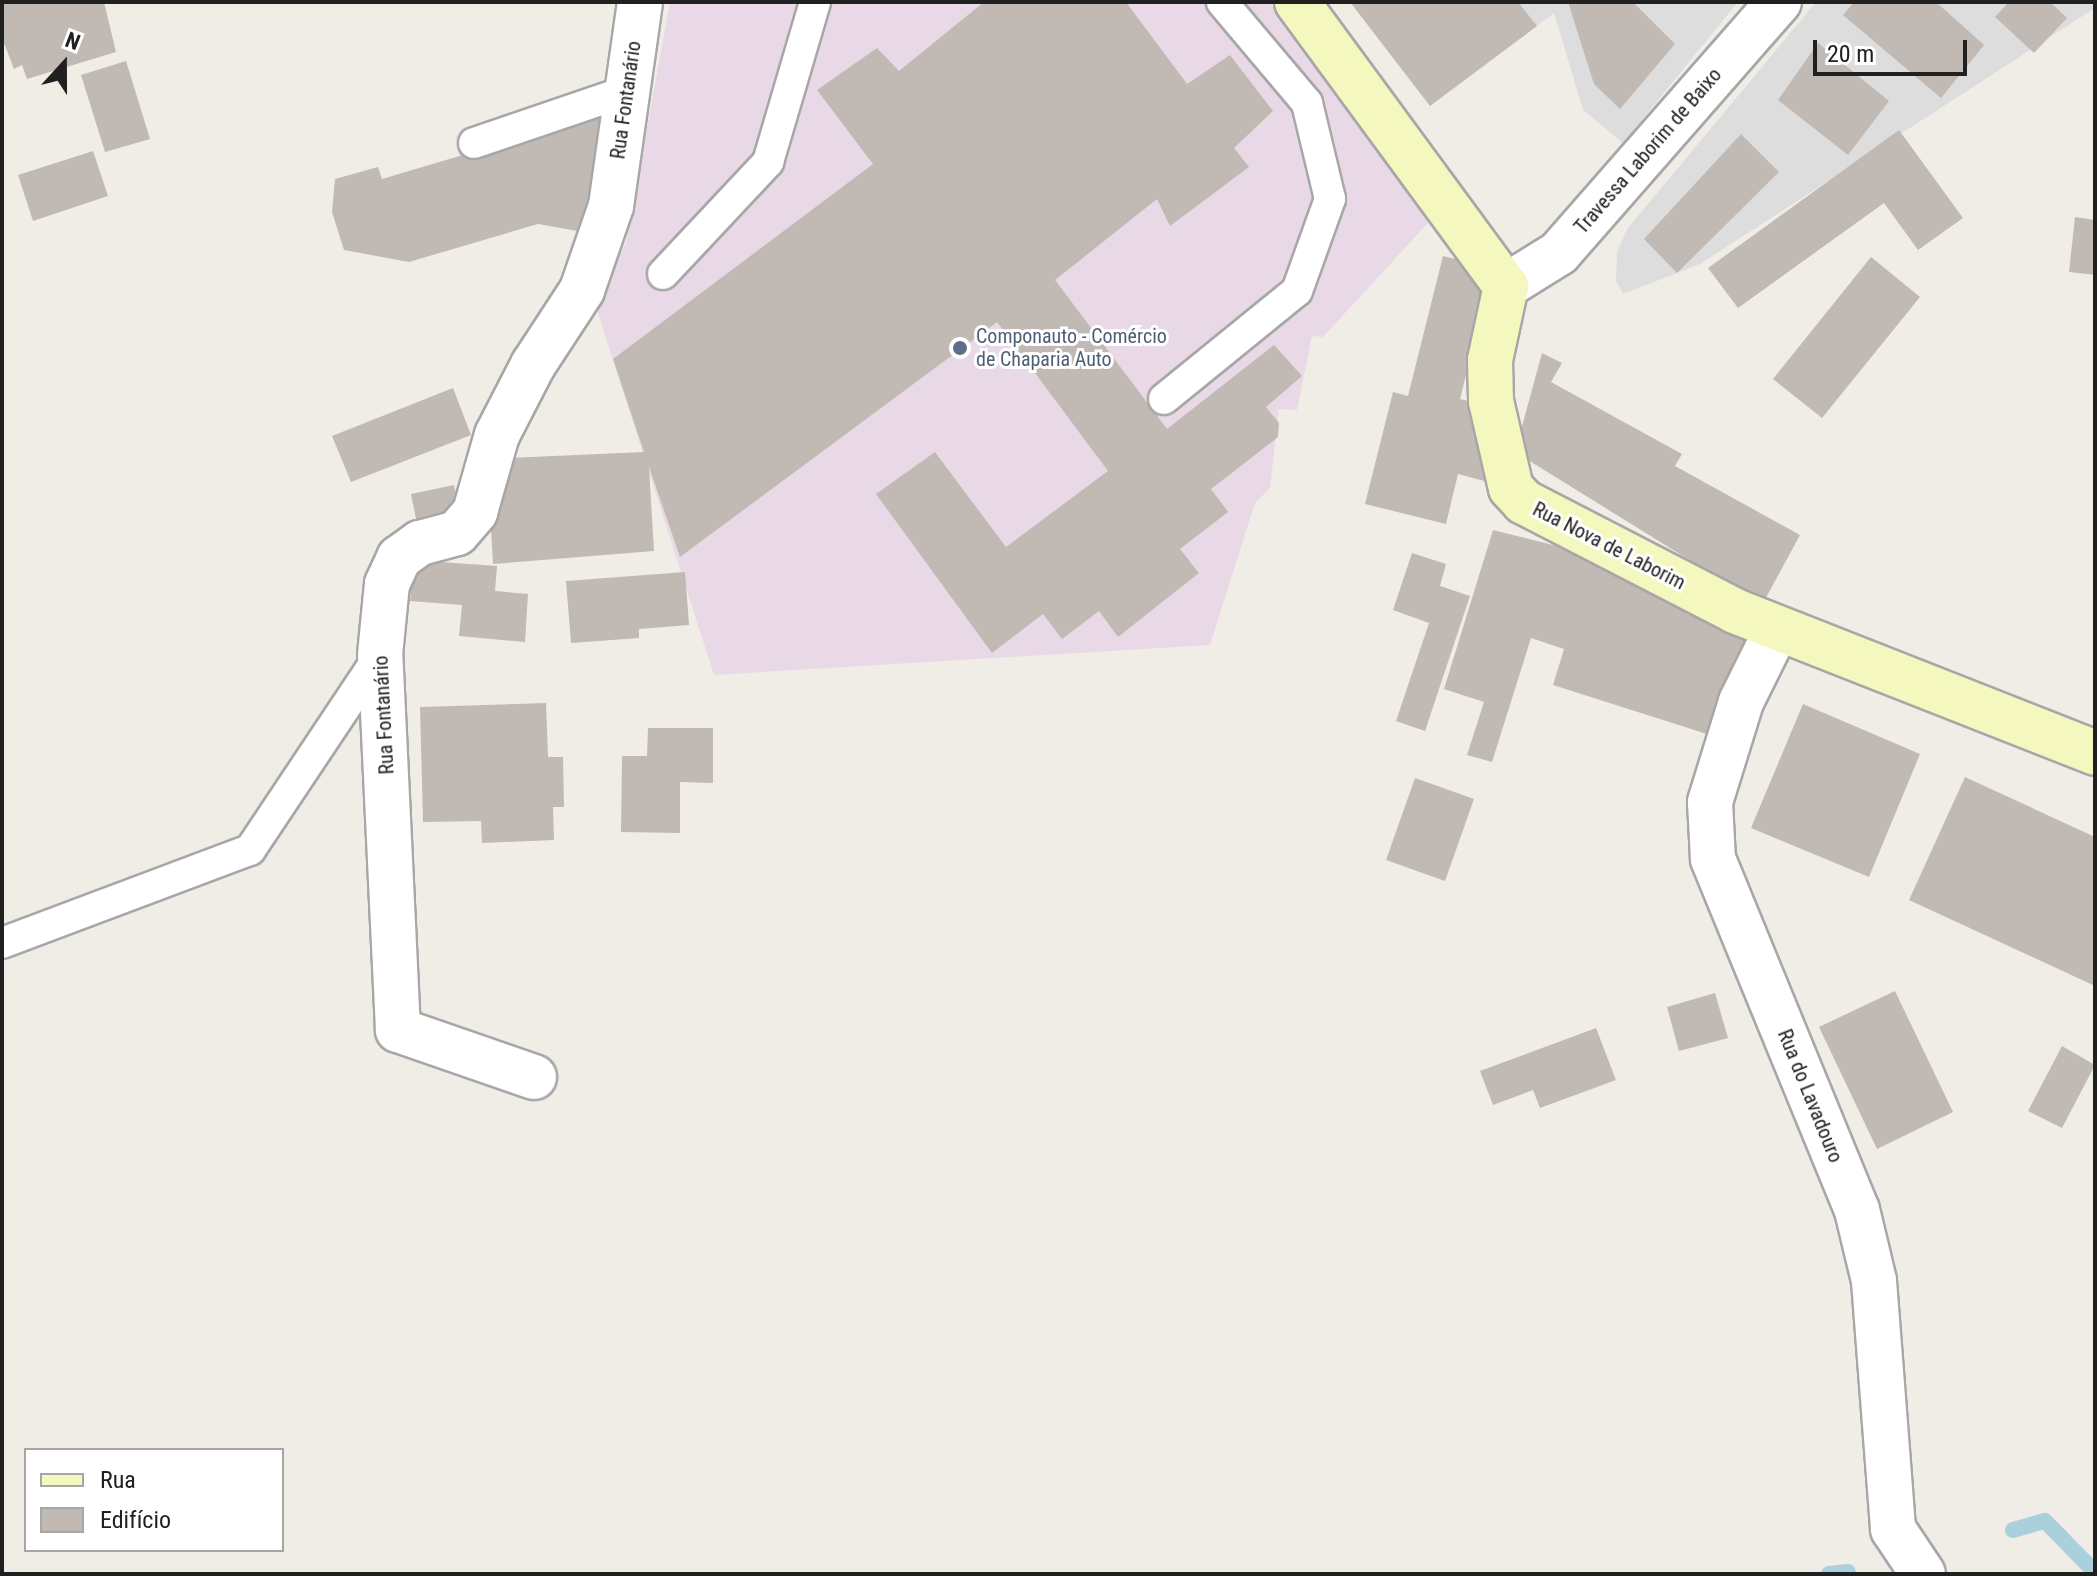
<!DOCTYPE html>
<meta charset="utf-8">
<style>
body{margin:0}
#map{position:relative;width:2097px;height:1576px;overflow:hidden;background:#f0ede7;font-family:"Roboto Condensed",sans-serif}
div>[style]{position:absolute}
.residential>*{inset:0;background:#dedddd}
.industrial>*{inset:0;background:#e9d9e6}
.stream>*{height:16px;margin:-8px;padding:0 8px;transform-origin:8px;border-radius:8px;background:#a9d0dc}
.building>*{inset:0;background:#c1b9b3}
.roads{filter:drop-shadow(2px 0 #a7a7a7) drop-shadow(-2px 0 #a7a7a7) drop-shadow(0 2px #a7a7a7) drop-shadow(0 -2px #a7a7a7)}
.lane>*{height:30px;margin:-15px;padding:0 15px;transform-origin:15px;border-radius:15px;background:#fff}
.street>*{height:44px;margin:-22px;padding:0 22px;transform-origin:22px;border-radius:22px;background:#fff}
.secondary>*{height:44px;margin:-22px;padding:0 22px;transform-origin:22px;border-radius:22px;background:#f4f7be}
.dots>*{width:22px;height:22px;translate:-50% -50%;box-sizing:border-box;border:4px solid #fff;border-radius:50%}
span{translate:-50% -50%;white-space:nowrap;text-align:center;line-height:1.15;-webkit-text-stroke:6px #fff;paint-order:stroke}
.street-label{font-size:20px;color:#202020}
.service-label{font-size:20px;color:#4e5e75}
.left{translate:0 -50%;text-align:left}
.frame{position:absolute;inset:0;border:4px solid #202020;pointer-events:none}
.legend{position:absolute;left:24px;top:1448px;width:260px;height:104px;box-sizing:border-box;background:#fff;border:2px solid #a6a6a6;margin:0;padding:10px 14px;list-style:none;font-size:24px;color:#202020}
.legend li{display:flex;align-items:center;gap:16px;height:40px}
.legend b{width:40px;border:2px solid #a6a6a6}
.north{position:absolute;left:24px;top:24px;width:80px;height:80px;-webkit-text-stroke:6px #fff;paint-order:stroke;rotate:21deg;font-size:22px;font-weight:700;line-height:32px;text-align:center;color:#202020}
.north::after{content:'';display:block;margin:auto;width:28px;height:36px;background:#202020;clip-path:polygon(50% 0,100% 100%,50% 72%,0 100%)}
.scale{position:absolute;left:1813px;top:40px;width:154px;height:36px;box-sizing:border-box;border:4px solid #202020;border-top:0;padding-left:10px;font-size:24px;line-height:28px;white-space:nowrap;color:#202020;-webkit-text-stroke:6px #fff;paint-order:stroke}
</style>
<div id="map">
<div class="residential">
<div style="clip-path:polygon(1351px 2px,1738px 2px,1623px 143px,1583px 110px,1554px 13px,1430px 106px)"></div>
<div style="clip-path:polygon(1816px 2px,2095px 2px,2095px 8px,1700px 264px,1623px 294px,1616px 281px,1617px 251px,1628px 228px)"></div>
</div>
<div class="industrial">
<div style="clip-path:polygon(670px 2px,1269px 2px,1429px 213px,1428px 223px,1323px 337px,1312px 336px,1297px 410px,1279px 409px,1270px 488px,1255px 503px,1210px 645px,714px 675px,594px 301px,626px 243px)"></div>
</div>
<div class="stream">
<div style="left:2013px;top:1530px;width:33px;rotate:-16deg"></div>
<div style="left:2045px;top:1521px;width:71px;rotate:45.6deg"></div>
<div style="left:1829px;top:1574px;width:19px;rotate:-6deg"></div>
</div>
<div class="building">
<div style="clip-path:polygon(2px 2px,104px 2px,116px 52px,27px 79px,22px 65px,14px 69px,2px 38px)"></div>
<div style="clip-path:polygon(984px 2px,1126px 2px,1187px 84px,1230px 55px,1273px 111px,1234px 148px,1249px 167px,1170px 226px,1157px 199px,1055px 280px,1167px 429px,1274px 345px,1302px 376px,1266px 407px,1279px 423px,1278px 437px,1211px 489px,1228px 512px,1180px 549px,1199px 573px,1118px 637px,1099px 611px,1062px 639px,1043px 614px,992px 653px,876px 494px,935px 452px,1006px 547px,1108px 471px,997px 322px,680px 557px,649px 467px,654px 551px,493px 564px,487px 459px,644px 452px,613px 359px,873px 164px,817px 90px,877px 48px,899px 71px)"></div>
<div style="clip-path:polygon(1350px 2px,1518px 2px,1537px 26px,1430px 106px)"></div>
<div style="clip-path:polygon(1568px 2px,1633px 2px,1675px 44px,1620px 109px,1594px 84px)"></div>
<div style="clip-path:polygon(1854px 2px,1936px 2px,1984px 45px,1941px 98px,1843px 15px)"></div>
<div style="clip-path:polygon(2009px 2px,2050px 2px,2067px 18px,2034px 53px,1995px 17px)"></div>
<div style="clip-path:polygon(1818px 43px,1889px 101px,1848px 155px,1778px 100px)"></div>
<div style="clip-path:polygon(126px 61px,150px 139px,105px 152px,81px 75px)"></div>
<div style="clip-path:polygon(605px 113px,583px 232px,538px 224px,409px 262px,344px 250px,332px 212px,335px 179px,378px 167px,382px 179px)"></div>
<div style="clip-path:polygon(1899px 130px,1963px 218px,1918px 250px,1884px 203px,1738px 308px,1708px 268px)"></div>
<div style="clip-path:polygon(1741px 134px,1779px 172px,1677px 273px,1644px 239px)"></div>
<div style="clip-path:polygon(93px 151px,108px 196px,33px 221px,18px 175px)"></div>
<div style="clip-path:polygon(2075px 217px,2095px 220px,2095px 275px,2069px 272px)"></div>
<div style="clip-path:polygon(1443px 256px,1493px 268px,1460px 399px,1506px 410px,1488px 482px,1458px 474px,1446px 524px,1365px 504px,1393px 392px,1408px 396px)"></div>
<div style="clip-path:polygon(1871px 257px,1920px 297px,1822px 418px,1773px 379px)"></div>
<div style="clip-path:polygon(1542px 353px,1562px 363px,1551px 382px,1682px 454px,1675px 466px,1800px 535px,1762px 605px,1515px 452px)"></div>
<div style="clip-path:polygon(453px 388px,471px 435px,351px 482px,332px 436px)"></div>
<div style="clip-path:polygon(454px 485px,460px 515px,417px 524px,411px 494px)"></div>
<div style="clip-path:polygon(1493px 530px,1617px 561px,1749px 632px,1710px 735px,1553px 685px,1564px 649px,1531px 638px,1492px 762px,1467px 755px,1484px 702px,1444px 689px)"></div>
<div style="clip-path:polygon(1412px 553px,1446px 564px,1440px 586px,1470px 596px,1425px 731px,1396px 721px,1429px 623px,1393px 610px)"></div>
<div style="clip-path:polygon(413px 560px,497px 566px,495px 591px,528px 594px,525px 642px,459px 636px,462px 605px,410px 601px)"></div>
<div style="clip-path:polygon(685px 572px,689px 625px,639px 629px,639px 638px,571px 643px,566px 581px)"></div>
<div style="clip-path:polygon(546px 703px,548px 757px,563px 757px,564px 807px,553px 807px,554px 840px,482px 843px,481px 821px,423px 822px,420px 707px)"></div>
<div style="clip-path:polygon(1803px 704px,1920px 754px,1869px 877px,1751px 828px)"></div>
<div style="clip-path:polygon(648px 728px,713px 728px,713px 783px,680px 782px,680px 833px,621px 832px,622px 756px,647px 756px)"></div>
<div style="clip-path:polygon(1965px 777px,2095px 837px,2095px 986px,1909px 900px)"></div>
<div style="clip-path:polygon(1415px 778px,1474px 799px,1445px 881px,1386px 860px)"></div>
<div style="clip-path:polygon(1895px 991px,1953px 1112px,1877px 1149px,1819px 1027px)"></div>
<div style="clip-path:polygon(1715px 993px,1728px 1038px,1679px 1051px,1667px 1007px)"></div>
<div style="clip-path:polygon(1596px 1028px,1616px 1080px,1540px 1108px,1533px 1090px,1493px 1105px,1480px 1071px)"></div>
<div style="clip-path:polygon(2062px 1046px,2095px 1065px,2062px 1128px,2028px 1111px)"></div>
</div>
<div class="roads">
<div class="lane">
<div style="left:474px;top:143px;width:162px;rotate:-18.8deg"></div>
<div style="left:663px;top:274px;width:154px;rotate:-46.8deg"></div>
<div style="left:768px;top:162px;width:167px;rotate:-73.6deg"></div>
<div style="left:1164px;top:399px;width:171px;rotate:-39.1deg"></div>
<div style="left:1297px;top:291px;width:98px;rotate:-70.3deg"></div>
<div style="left:1330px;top:199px;width:99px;rotate:-103.5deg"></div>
<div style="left:1307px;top:103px;width:132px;rotate:-130.1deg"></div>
<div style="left:2px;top:943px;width:265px;rotate:-20.6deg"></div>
<div style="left:250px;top:850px;width:234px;rotate:-56.3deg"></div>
</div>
<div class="street">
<div style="left:1506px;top:286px;width:62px;rotate:-31.9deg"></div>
<div style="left:1559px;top:253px;width:334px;rotate:-48.8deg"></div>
<div style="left:1777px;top:629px;width:81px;rotate:116.3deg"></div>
<div style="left:1741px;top:702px;width:105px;rotate:107.2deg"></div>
<div style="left:1710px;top:802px;width:57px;rotate:87deg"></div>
<div style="left:1713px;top:859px;width:379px;rotate:67.7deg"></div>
<div style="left:1857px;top:1210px;width:73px;rotate:76.5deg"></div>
<div style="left:1874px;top:1281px;width:249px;rotate:85.6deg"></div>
<div style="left:1893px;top:1529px;width:54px;rotate:56.3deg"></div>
<div style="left:534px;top:1077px;width:144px;rotate:-160.9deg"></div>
<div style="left:398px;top:1030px;width:375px;rotate:-92.7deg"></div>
<div style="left:380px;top:655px;width:71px;rotate:-84.4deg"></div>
<div style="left:387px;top:584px;width:29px;rotate:-65deg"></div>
<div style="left:399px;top:558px;width:26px;rotate:-36deg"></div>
<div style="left:420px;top:543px;width:38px;rotate:-15deg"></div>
<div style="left:457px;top:533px;width:28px;rotate:-49deg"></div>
<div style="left:475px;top:512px;width:80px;rotate:-74.1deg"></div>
<div style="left:497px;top:435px;width:79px;rotate:-62.8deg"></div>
<div style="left:533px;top:365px;width:90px;rotate:-56.8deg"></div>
<div style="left:582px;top:290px;width:89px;rotate:-71deg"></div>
<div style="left:611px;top:206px;width:206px;rotate:-81.9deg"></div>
</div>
<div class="secondary">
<div style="left:1297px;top:2px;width:353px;rotate:53.7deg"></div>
<div style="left:1506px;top:286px;width:76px;rotate:102.2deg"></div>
<div style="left:1490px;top:360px;width:41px;rotate:88.6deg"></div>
<div style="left:1491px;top:401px;width:89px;rotate:77.1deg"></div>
<div style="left:1511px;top:488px;width:19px;rotate:47deg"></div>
<div style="left:1524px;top:502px;width:237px;rotate:27.3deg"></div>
<div style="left:1735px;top:611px;width:387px;rotate:21.5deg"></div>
</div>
</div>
<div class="dots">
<div style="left:960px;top:348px;background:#5c6f8a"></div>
</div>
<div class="street-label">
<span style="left:626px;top:100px;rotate:-82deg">Rua Fontanário</span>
<span style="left:1648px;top:151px;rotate:-49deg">Travessa Laborim de Baixo</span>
<span style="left:1609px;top:546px;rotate:27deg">Rua Nova de Laborim</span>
<span style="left:384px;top:715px;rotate:-93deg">Rua Fontanário</span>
<span style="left:1810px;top:1096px;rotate:68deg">Rua do Lavadouro</span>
</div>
<div class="service-label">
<span class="left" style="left:976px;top:348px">Componauto - Comércio<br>de Chaparia Auto</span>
</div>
<div class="frame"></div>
<ul class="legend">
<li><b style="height:10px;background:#f4f7be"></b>Rua</li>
<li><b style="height:22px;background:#c1b9b3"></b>Edifício</li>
</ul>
<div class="north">N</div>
<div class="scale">20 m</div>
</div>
